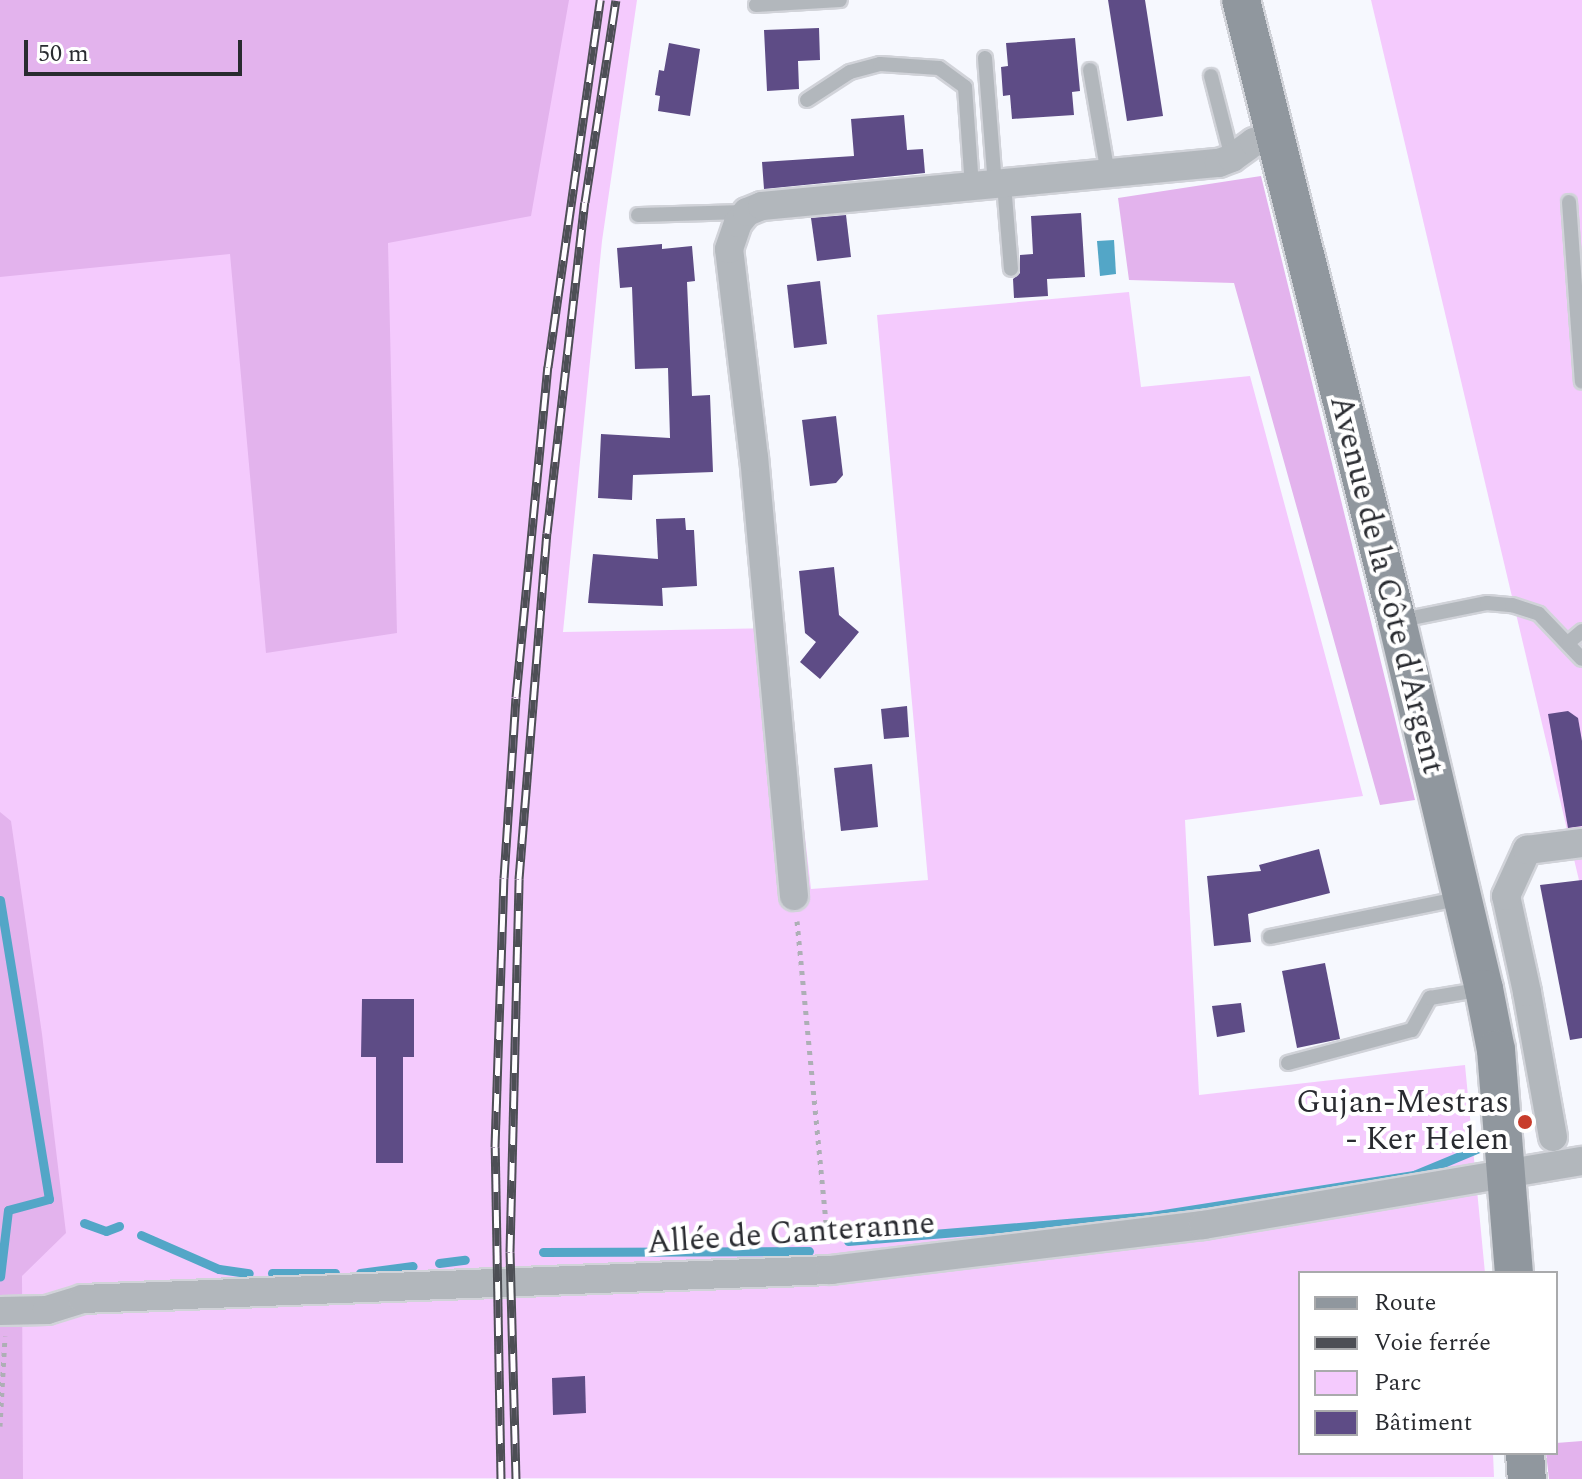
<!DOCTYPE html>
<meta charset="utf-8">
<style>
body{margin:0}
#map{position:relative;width:1582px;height:1479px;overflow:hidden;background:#f6f8fe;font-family:Spectral,serif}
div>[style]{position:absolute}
.green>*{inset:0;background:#f4cafd}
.forest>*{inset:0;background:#e3b3ed}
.water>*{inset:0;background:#53a6c7}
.stream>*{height:9px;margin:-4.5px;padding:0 4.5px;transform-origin:4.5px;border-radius:4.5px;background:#53a6c7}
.building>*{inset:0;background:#5e4c86}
.path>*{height:5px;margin-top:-2.5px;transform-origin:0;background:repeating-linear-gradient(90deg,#adafb5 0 4px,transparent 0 10px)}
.roads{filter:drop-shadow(2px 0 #d1d3d9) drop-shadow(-2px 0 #d1d3d9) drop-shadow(0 2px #d1d3d9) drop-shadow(0 -2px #d1d3d9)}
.service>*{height:14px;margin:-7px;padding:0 7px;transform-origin:7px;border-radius:7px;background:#b2b7bc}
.minor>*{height:28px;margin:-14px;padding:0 14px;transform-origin:14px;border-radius:14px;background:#b2b7bc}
.secondary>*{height:38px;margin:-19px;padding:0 19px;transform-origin:19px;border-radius:19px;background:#90979e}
.rail>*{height:9px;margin-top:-4.5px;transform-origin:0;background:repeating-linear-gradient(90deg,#fff 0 18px,#4d4f55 0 36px);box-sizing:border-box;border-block:2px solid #4d4f55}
.dots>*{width:22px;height:22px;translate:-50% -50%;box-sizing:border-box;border:4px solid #fff;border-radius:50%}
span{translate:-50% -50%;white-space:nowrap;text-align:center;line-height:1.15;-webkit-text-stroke:8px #fff;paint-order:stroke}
.street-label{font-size:32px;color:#292b30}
.poi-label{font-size:32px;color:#292b30}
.right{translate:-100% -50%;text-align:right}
.legend{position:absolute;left:1298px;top:1271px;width:260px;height:184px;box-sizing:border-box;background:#fff;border:2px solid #a9aaac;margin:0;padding:10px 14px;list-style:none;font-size:24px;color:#292b30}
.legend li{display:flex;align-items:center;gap:16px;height:40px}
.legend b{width:40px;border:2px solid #a9aaac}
.scale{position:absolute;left:24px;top:40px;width:218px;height:36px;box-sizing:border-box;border:4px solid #292b30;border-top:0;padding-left:10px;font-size:24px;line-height:28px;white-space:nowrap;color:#292b30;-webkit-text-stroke:6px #fff;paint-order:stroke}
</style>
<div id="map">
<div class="green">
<div style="clip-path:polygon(0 0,637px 0,602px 241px,563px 632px,781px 628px,811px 889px,928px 880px,877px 315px,1129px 292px,1141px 387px,1250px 376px,1363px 796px,1185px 820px,1199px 1095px,1465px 1065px,1485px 1273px,1300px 1273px,1300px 1453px,1493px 1453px,1494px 1477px,0 1479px)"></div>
<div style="clip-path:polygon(1371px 0,1582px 0,1582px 893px)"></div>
</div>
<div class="forest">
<div style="clip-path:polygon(0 0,569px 0,531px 216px,388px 243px,397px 633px,266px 653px,230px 254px,0 277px)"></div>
<div style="clip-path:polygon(1261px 176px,1415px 800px,1380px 805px,1234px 283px,1129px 280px,1118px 198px)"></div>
<div style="clip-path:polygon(0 812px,11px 821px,42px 1034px,66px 1233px,22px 1276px,23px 1479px,0 1479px)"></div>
<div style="clip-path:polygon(1582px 1441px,1582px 1479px,1549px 1479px,1546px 1453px,1556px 1453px,1556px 1443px)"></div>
</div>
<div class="water">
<div style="clip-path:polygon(1114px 240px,1116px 274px,1100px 276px,1097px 241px)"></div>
</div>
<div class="stream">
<div style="left:0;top:900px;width:303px;rotate:80.7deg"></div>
<div style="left:49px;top:1199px;width:42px;rotate:165deg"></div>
<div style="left:8px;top:1210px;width:67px;rotate:96.8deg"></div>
<div style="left:84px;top:1223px;width:23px;rotate:20deg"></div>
<div style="left:106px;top:1231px;width:14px;rotate:-21deg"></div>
<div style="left:141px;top:1235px;width:85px;rotate:23.6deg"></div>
<div style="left:219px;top:1269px;width:30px;rotate:8deg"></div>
<div style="left:848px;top:1241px;width:304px;rotate:-4.7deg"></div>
<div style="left:1151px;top:1216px;width:266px;rotate:-8.9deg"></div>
<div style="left:1414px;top:1175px;width:70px;rotate:-22.6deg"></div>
<div style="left:543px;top:1252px;width:266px;rotate:-0.2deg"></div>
<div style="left:439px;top:1263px;width:26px;rotate:-7deg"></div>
<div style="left:272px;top:1273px;width:63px"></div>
<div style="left:360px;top:1273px;width:53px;rotate:-7.5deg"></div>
</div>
<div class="building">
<div style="clip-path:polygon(1108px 0,1145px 0,1163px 116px,1127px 121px)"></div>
<div style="clip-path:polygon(819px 28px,820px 60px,798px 61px,799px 89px,767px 91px,764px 30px)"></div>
<div style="clip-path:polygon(1075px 38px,1080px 91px,1072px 92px,1074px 115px,1012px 119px,1010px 95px,1003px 96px,1001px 67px,1008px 66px,1006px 43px)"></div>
<div style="clip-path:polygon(669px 43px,700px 49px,690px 116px,658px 111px,660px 96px,655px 95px,659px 70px,664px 71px)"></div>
<div style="clip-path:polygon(904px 115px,907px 150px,923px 149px,925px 173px,764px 189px,762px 162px,854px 156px,851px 119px)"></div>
<div style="clip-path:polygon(1081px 213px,1085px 277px,1047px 279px,1048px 296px,1014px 298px,1013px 279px,1020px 273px,1020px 255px,1033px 254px,1031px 216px)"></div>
<div style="clip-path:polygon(846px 215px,851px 257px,817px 261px,811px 218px)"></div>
<div style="clip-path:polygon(662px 244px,662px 249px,692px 246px,695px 281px,687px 282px,692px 396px,710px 395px,713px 472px,633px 475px,632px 500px,598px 498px,601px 434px,670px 438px,668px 368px,635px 369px,632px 287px,620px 288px,617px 248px)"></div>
<div style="clip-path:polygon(820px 281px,827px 344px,794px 348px,787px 285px)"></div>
<div style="clip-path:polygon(836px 416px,843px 475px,836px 483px,810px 486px,802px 420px)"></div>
<div style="clip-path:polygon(685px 518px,686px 530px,694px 530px,697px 586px,662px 588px,663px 606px,588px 603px,593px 554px,658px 559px,656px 519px)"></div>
<div style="clip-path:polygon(834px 567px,839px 615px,859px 632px,820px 679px,800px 662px,816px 642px,805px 633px,799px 571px)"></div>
<div style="clip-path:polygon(907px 706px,909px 737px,884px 739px,881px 709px)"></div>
<div style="clip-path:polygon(1568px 711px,1578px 718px,1582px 741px,1582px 826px,1568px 828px,1548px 714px)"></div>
<div style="clip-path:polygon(872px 764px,878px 827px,841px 831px,834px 768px)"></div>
<div style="clip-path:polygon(1319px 849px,1330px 893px,1248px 914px,1251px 942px,1214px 946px,1207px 876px,1261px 871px,1259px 865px)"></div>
<div style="clip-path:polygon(1582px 880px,1582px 1038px,1570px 1040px,1540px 885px)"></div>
<div style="clip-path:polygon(1325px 963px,1340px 1039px,1297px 1048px,1282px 971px)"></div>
<div style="clip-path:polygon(362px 999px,414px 999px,414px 1057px,403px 1057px,403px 1163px,376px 1163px,376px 1057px,361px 1057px)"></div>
<div style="clip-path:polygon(1241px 1003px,1245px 1032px,1217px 1037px,1212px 1006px)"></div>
<div style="clip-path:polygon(585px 1376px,586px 1413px,553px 1415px,552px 1378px)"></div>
</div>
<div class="path">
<div style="left:797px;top:921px;width:325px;rotate:84.5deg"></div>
<div style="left:0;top:1426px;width:90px;rotate:-86.8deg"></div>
</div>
<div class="roads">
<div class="service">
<div style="left:756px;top:5px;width:84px;rotate:-3.4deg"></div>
<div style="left:985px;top:58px;width:126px;rotate:85.5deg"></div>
<div style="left:1090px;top:70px;width:106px;rotate:80.2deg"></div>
<div style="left:1211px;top:76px;width:85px;rotate:75.6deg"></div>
<div style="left:807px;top:100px;width:51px;rotate:-33.1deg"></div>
<div style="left:850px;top:72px;width:31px;rotate:-15deg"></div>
<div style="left:880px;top:64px;width:59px;rotate:3.9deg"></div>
<div style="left:939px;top:68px;width:32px;rotate:36deg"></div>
<div style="left:965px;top:87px;width:99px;rotate:86deg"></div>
<div style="left:1004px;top:184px;width:85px;rotate:85.3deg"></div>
<div style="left:1569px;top:202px;width:180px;rotate:85.9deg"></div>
<div style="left:638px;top:215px;width:107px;rotate:-1.6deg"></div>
<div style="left:1397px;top:621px;width:92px;rotate:-11.3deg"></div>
<div style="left:1487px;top:603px;width:25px;rotate:5deg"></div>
<div style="left:1512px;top:605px;width:28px;rotate:18deg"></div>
<div style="left:1539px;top:614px;width:62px;rotate:46.3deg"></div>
<div style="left:1569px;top:642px;width:17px;rotate:-40deg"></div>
<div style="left:1270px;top:937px;width:196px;rotate:-11.5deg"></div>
<div style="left:1288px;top:1063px;width:128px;rotate:-14.9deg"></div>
<div style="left:1412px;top:1030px;width:37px;rotate:-61deg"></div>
<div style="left:1430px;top:998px;width:55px;rotate:-9.5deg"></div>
</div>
<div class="minor">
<div style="left:794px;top:896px;width:440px;rotate:-95.2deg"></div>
<div style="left:754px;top:458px;width:210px;rotate:-96.8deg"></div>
<div style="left:729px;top:249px;width:28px;rotate:-71deg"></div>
<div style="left:738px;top:223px;width:14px;rotate:-51deg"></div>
<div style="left:747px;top:212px;width:16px;rotate:-22deg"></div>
<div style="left:762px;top:206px;width:459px;rotate:-5.4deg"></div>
<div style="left:1219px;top:163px;width:14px;rotate:-21deg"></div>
<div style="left:1232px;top:158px;width:27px;rotate:-36deg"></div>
<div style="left:1254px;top:142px;width:22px;rotate:-10deg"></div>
<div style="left:1553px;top:1137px;width:147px;rotate:-100.2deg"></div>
<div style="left:1527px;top:992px;width:98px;rotate:-102.3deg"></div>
<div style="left:1506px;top:896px;width:51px;rotate:-65.5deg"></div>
<div style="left:1527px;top:850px;width:55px;rotate:-7.3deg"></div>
<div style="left:0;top:1311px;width:47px;rotate:-1.2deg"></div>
<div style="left:47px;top:1310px;width:37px;rotate:-17deg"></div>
<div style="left:82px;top:1299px;width:750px;rotate:-2.22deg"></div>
<div style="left:831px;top:1270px;width:375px;rotate:-6.9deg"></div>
<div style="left:1203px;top:1225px;width:384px;rotate:-9.6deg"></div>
</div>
<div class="secondary">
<div style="left:1241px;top:0;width:640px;rotate:75.9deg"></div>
<div style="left:1397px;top:621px;width:378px;rotate:76.7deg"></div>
<div style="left:1484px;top:989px;width:62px;rotate:78.9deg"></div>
<div style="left:1496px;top:1050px;width:224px;rotate:85.4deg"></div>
<div style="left:1525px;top:1453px;width:26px;rotate:86deg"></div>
</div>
</div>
<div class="rail">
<div style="left:501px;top:1479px;width:332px;rotate:-91deg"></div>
<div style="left:495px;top:1147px;width:269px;rotate:-88.1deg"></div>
<div style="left:504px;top:878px;width:181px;rotate:-86.2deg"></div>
<div style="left:516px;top:697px;width:332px;rotate:-84.5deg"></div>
<div style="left:548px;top:367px;width:371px;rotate:-81.9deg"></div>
<div style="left:516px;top:1479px;width:227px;rotate:-91.5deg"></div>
<div style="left:510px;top:1252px;width:373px;rotate:-88.6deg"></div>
<div style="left:519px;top:879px;width:347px;rotate:-85.4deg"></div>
<div style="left:547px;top:533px;width:333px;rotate:-83.5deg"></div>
<div style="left:585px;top:202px;width:204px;rotate:-81.3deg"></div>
</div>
<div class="dots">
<div style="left:1525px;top:1122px;background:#c83c2b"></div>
</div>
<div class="street-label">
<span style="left:1386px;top:585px;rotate:76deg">Avenue de la Côte d'Argent</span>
<span style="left:791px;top:1234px;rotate:-4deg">Allée de Canteranne</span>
</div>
<div class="poi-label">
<span class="right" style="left:1509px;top:1122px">Gujan-Mestras<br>- Ker Helen</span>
</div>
<ul class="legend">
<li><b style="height:10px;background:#90979e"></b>Route</li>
<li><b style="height:10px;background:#4d4f55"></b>Voie ferrée</li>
<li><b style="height:22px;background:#f4cafd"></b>Parc</li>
<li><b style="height:22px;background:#5e4c86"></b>Bâtiment</li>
</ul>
<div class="scale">50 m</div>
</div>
